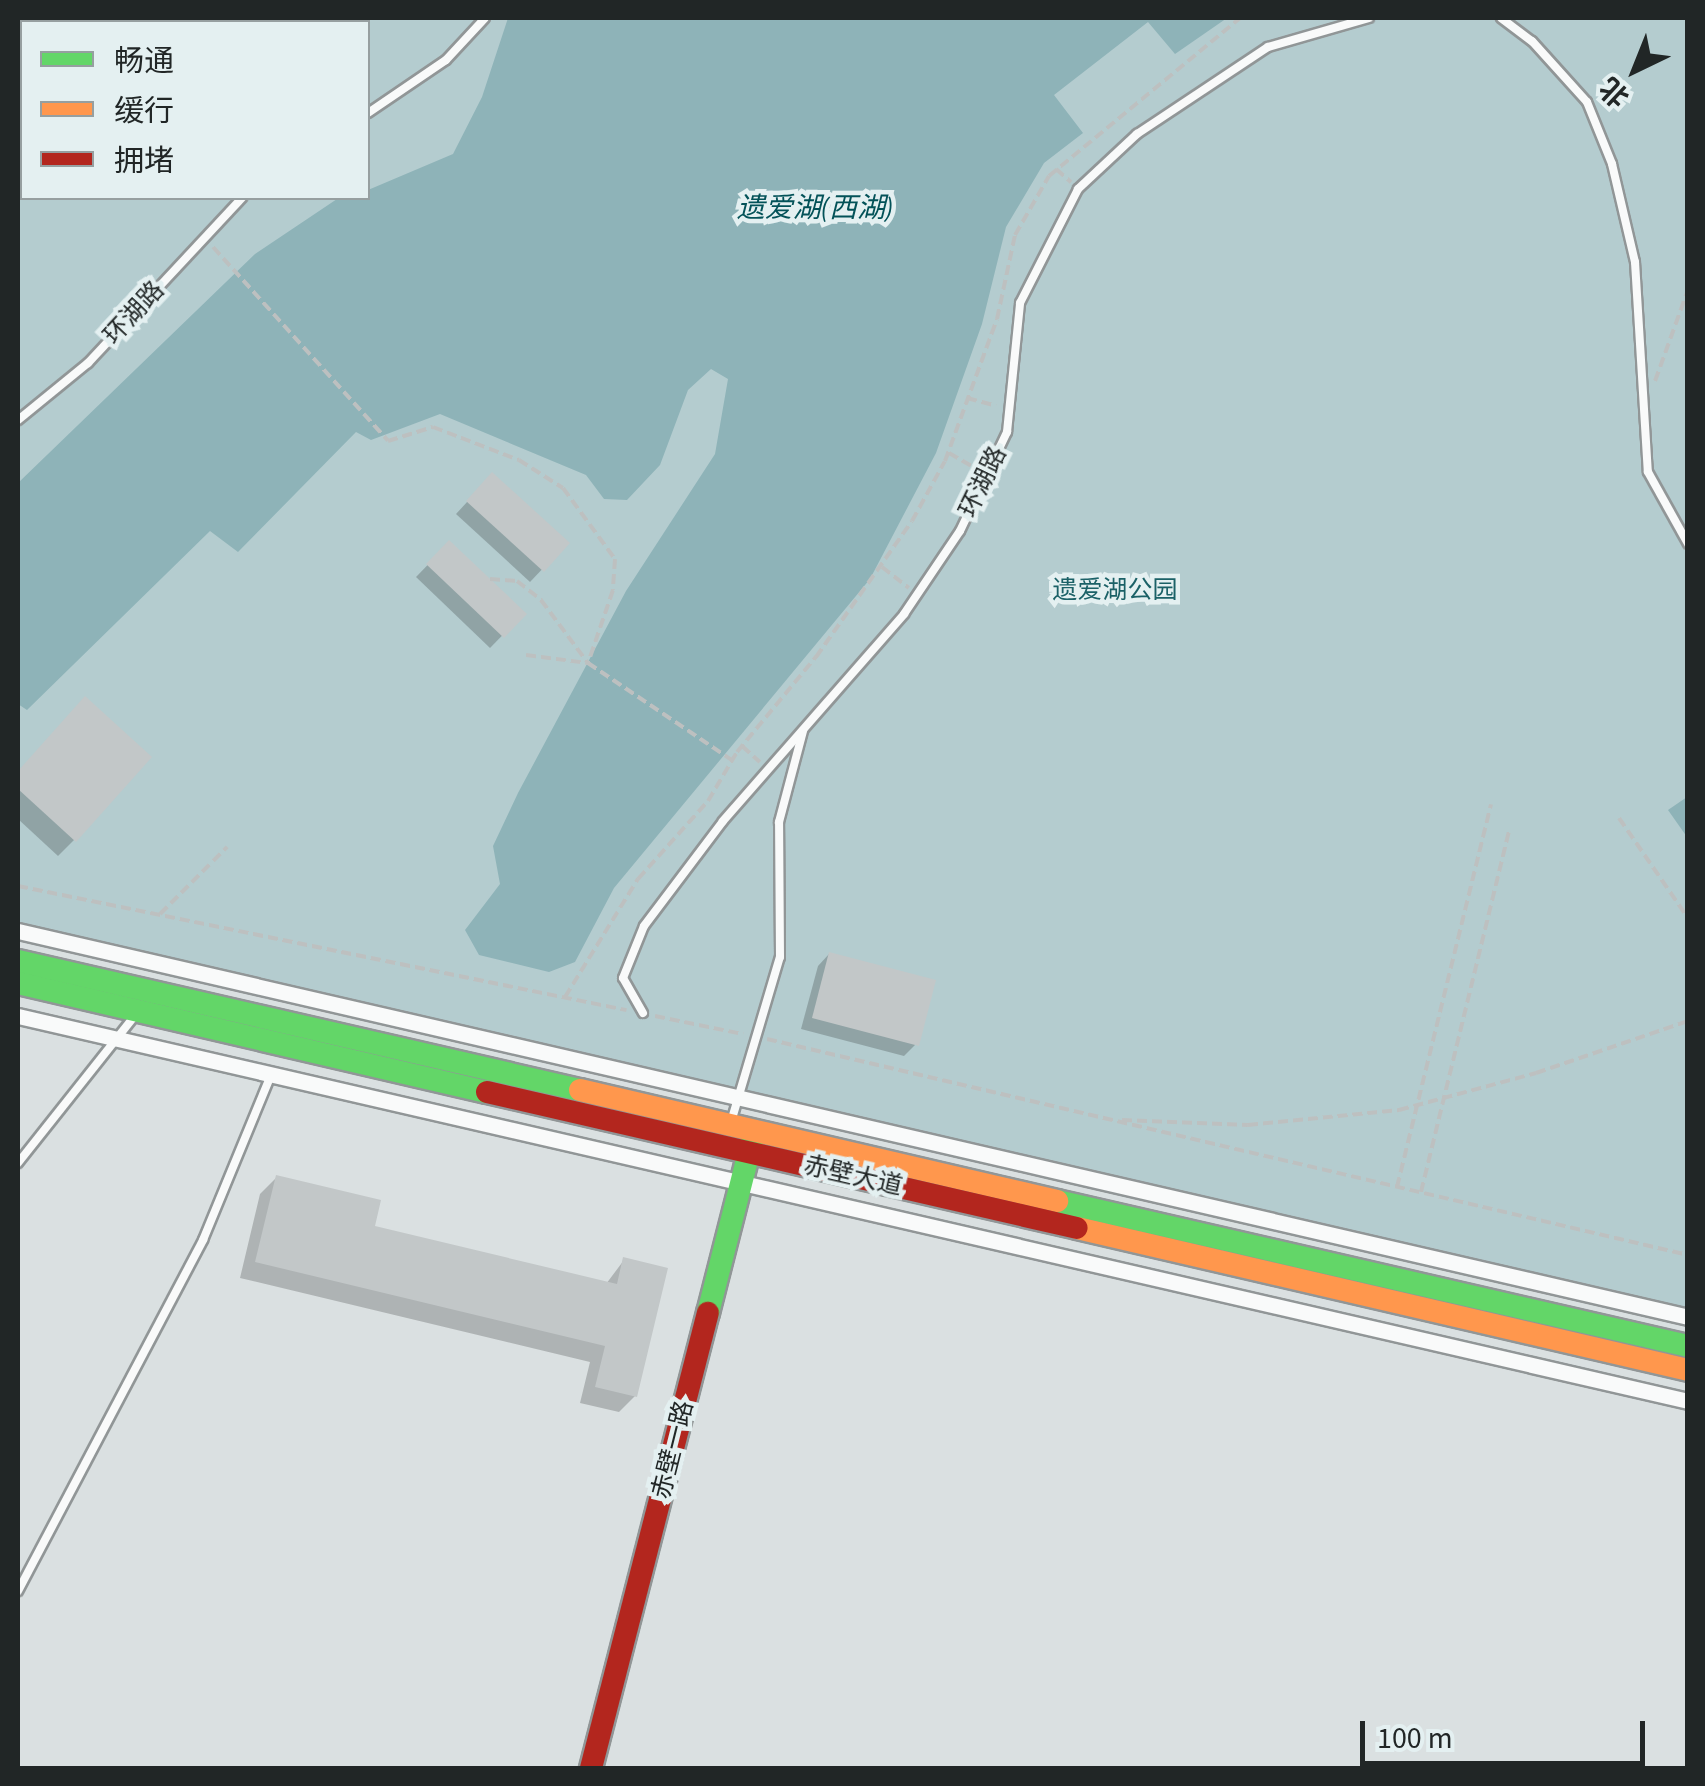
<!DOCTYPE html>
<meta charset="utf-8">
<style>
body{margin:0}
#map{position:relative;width:1705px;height:1786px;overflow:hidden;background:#dae0e1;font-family:"Source Sans 3","Noto Sans SC",sans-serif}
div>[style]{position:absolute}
.green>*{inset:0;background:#b4cccf}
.water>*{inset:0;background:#8eb3b8}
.shadow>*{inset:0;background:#0003}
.building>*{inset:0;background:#c2c7c8}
.path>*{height:4px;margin-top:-2px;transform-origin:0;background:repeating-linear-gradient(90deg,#bdc0c0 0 10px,transparent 0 15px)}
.roads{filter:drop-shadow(2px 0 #919697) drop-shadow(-2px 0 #919697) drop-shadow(0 2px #919697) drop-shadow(0 -2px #919697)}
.lane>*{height:8px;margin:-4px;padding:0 4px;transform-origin:4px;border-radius:4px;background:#f9fafa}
.street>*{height:15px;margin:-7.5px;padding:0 7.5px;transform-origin:7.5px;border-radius:7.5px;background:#f9fafa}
.fast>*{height:22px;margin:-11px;padding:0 11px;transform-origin:11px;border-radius:11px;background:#63d668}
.slow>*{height:22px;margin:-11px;padding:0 11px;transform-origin:11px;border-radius:11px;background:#ff974d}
.jam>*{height:22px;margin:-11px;padding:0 11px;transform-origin:11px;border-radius:11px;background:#b3261e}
span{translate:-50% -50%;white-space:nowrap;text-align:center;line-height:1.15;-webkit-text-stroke:9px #e4f0f1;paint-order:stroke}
.street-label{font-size:25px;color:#212626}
.park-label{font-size:25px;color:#1b6167}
.water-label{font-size:28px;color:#035258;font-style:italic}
.frame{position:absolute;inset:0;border:20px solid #212626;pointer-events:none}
.legend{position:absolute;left:20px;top:20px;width:350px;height:180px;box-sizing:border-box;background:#e4f0f1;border:2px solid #969fa0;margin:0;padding:12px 18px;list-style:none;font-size:30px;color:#212626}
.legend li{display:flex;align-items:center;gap:20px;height:50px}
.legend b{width:50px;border:2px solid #969fa0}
.north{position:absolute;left:1585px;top:20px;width:100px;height:100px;-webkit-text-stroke:8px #e4f0f1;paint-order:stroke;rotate:223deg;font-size:28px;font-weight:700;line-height:40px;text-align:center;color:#212626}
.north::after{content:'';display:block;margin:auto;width:35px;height:45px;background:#212626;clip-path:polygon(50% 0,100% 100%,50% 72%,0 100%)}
.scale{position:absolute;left:1360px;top:1721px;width:285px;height:45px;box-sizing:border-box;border:5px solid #212626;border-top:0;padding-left:12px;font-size:30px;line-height:35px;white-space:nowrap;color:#212626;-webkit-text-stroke:8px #e4f0f1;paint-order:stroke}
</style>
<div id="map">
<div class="green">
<div style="clip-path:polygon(202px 18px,1687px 18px,1687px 1309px,18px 923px,18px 173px,22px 168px,22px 198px,368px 198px,368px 22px,196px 22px)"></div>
</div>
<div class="water">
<div style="clip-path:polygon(508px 18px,1227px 18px,1175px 54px,1148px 22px,1054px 95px,1083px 133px,1044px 163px,1006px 227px,982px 324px,936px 453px,870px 579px,614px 888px,575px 962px,549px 972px,479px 955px,465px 930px,500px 884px,493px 846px,518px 793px,626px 591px,715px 454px,728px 379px,711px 369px,688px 390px,660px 465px,627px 500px,604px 499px,586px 475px,440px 414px,371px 440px,356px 432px,238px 552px,210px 531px,27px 710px,18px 704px,18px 483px,255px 254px,337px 199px,368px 198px,368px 190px,453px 154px,482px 97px)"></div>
<div style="clip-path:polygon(1687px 797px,1687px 837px,1668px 810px)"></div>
</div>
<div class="shadow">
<div style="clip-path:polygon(492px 475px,567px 543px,530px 582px,456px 514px)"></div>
<div style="clip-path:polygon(449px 543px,523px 614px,490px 648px,416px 577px)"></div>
<div style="clip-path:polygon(69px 716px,74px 840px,58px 856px,18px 819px,18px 773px)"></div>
<div style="clip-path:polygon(829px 954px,916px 1044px,904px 1056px,801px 1029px,818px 966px)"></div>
<div style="clip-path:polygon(276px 1178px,372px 1228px,606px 1284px,624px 1260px,635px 1396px,619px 1412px,580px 1403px,590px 1362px,240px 1278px,260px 1194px)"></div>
</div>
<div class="building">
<div style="clip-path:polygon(492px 472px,570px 543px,544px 572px,466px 501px)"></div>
<div style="clip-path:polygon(449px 540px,527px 614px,504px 638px,426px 564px)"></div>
<div style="clip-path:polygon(85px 696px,152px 757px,76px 842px,18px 789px,18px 771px)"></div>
<div style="clip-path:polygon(829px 952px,936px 980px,919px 1046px,812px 1018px)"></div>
<div style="clip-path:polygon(276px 1175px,381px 1200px,375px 1226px,617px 1284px,623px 1257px,668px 1268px,637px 1397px,595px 1387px,605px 1346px,255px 1262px)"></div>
</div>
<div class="path">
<div style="left:1056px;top:169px;width:20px;rotate:41deg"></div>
<div style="left:213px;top:247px;width:261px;rotate:47.9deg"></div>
<div style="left:388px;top:441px;width:47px;rotate:-17.3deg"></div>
<div style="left:433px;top:427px;width:92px;rotate:21deg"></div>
<div style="left:519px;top:460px;width:52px;rotate:32.5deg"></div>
<div style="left:563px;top:488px;width:88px;rotate:53.8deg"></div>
<div style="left:615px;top:559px;width:31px;rotate:94deg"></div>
<div style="left:613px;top:590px;width:77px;rotate:108.9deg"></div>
<div style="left:1655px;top:381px;width:97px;rotate:-70.1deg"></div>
<div style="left:967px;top:398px;width:30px;rotate:15deg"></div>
<div style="left:949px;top:453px;width:30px;rotate:30deg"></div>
<div style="left:882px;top:567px;width:34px;rotate:38deg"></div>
<div style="left:490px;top:579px;width:27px;rotate:4deg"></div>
<div style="left:517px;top:581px;width:31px;rotate:38deg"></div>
<div style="left:541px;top:600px;width:79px;rotate:53.3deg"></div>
<div style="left:588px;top:663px;width:174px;rotate:34deg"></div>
<div style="left:526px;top:655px;width:63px;rotate:7.4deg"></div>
<div style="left:742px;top:746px;width:24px;rotate:42deg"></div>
<div style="left:1619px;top:818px;width:121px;rotate:55.4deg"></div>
<div style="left:18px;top:886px;width:621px;rotate:11.53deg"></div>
<div style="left:160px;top:914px;width:95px;rotate:-45deg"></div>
<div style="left:565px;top:997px;width:139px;rotate:-58.3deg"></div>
<div style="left:638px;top:879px;width:105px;rotate:-48.1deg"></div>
<div style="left:708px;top:801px;width:57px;rotate:-59.4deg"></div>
<div style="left:737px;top:752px;width:124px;rotate:-50.3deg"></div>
<div style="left:816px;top:657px;width:166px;rotate:-54.8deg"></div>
<div style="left:912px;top:521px;width:68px;rotate:-61.2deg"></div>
<div style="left:945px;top:461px;width:151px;rotate:-69.9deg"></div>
<div style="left:997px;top:319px;width:86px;rotate:-77.9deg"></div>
<div style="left:1015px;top:235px;width:68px;rotate:-60deg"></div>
<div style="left:1049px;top:176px;width:248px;rotate:-39.6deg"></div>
<div style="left:655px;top:1016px;width:90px;rotate:11.6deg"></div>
<div style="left:767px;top:1039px;width:946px;rotate:13.2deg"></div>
<div style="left:1122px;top:1120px;width:126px;rotate:2.3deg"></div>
<div style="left:1248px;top:1125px;width:152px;rotate:-5.7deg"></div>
<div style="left:1399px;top:1110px;width:142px;rotate:-15.1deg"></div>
<div style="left:1536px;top:1073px;width:161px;rotate:-18.9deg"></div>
<div style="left:1397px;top:1187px;width:394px;rotate:-76.2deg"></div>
<div style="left:1421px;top:1192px;width:373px;rotate:-76.3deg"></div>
</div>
<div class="roads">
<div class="lane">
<div style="left:1501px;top:18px;width:39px;rotate:37deg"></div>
<div style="left:1532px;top:41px;width:82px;rotate:48deg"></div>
<div style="left:1587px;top:102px;width:67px;rotate:68deg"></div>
<div style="left:1612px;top:164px;width:101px;rotate:76.8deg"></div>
<div style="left:1635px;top:262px;width:210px;rotate:86.5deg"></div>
<div style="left:1648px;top:472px;width:82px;rotate:60.9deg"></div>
<div style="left:368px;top:113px;width:94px;rotate:-34.2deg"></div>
<div style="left:446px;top:60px;width:57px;rotate:-47.1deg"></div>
<div style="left:18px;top:420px;width:90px;rotate:-39.2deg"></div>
<div style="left:88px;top:363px;width:226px;rotate:-47deg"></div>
<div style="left:643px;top:1013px;width:40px;rotate:-119.7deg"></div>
<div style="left:623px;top:978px;width:56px;rotate:-68deg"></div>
<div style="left:644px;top:926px;width:131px;rotate:-53deg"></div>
<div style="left:723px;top:821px;width:275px;rotate:-48.8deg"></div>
<div style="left:904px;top:614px;width:100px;rotate:-56deg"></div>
<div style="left:960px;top:531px;width:110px;rotate:-64.6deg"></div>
<div style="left:1007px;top:432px;width:130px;rotate:-84.2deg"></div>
<div style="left:1020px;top:303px;width:128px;rotate:-63deg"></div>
<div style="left:1078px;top:189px;width:81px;rotate:-43deg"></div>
<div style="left:1137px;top:134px;width:157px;rotate:-33.6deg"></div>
<div style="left:1268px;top:47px;width:105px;rotate:-16deg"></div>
<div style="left:731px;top:1122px;width:172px;rotate:-73.5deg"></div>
<div style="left:780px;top:957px;width:135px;rotate:-90.4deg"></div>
<div style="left:779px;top:822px;width:94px;rotate:-75.2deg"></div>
<div style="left:18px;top:1163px;width:190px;rotate:-51.6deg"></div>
<div style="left:18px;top:1591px;width:397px;rotate:-62.2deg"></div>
<div style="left:203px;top:1240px;width:178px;rotate:-67.6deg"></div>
</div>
<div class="street">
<div style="left:18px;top:931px;width:1714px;rotate:13.01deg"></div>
<div style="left:18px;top:1016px;width:1714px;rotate:12.98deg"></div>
</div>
<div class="fast">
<div style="left:18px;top:961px;width:577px;rotate:12.93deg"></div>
<div style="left:18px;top:983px;width:481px;rotate:13.1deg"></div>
<div style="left:1057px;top:1201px;width:647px;rotate:12.94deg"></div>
<div style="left:708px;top:1313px;width:179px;rotate:-75.7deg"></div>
</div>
<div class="slow">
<div style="left:580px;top:1090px;width:490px;rotate:13.1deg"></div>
<div style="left:1077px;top:1228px;width:627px;rotate:13.08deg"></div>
</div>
<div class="jam">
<div style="left:487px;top:1092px;width:605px;rotate:12.98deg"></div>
<div style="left:591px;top:1768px;width:470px;rotate:-75.6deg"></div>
</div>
</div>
<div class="street-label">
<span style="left:134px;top:313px;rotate:-47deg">环湖路</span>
<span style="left:983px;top:482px;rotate:-64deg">环湖路</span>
<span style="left:853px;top:1176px;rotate:13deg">赤壁大道</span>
<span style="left:673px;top:1450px;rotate:-76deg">赤壁一路</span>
</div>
<div class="park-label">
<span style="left:1115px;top:590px">遗爱湖公园</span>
</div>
<div class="water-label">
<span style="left:815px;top:208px">遗爱湖(西湖)</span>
</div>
<div class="frame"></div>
<ul class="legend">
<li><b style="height:12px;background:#63d668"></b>畅通</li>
<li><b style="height:12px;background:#ff974d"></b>缓行</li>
<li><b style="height:12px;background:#b3261e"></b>拥堵</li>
</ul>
<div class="north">北</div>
<div class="scale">100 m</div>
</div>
